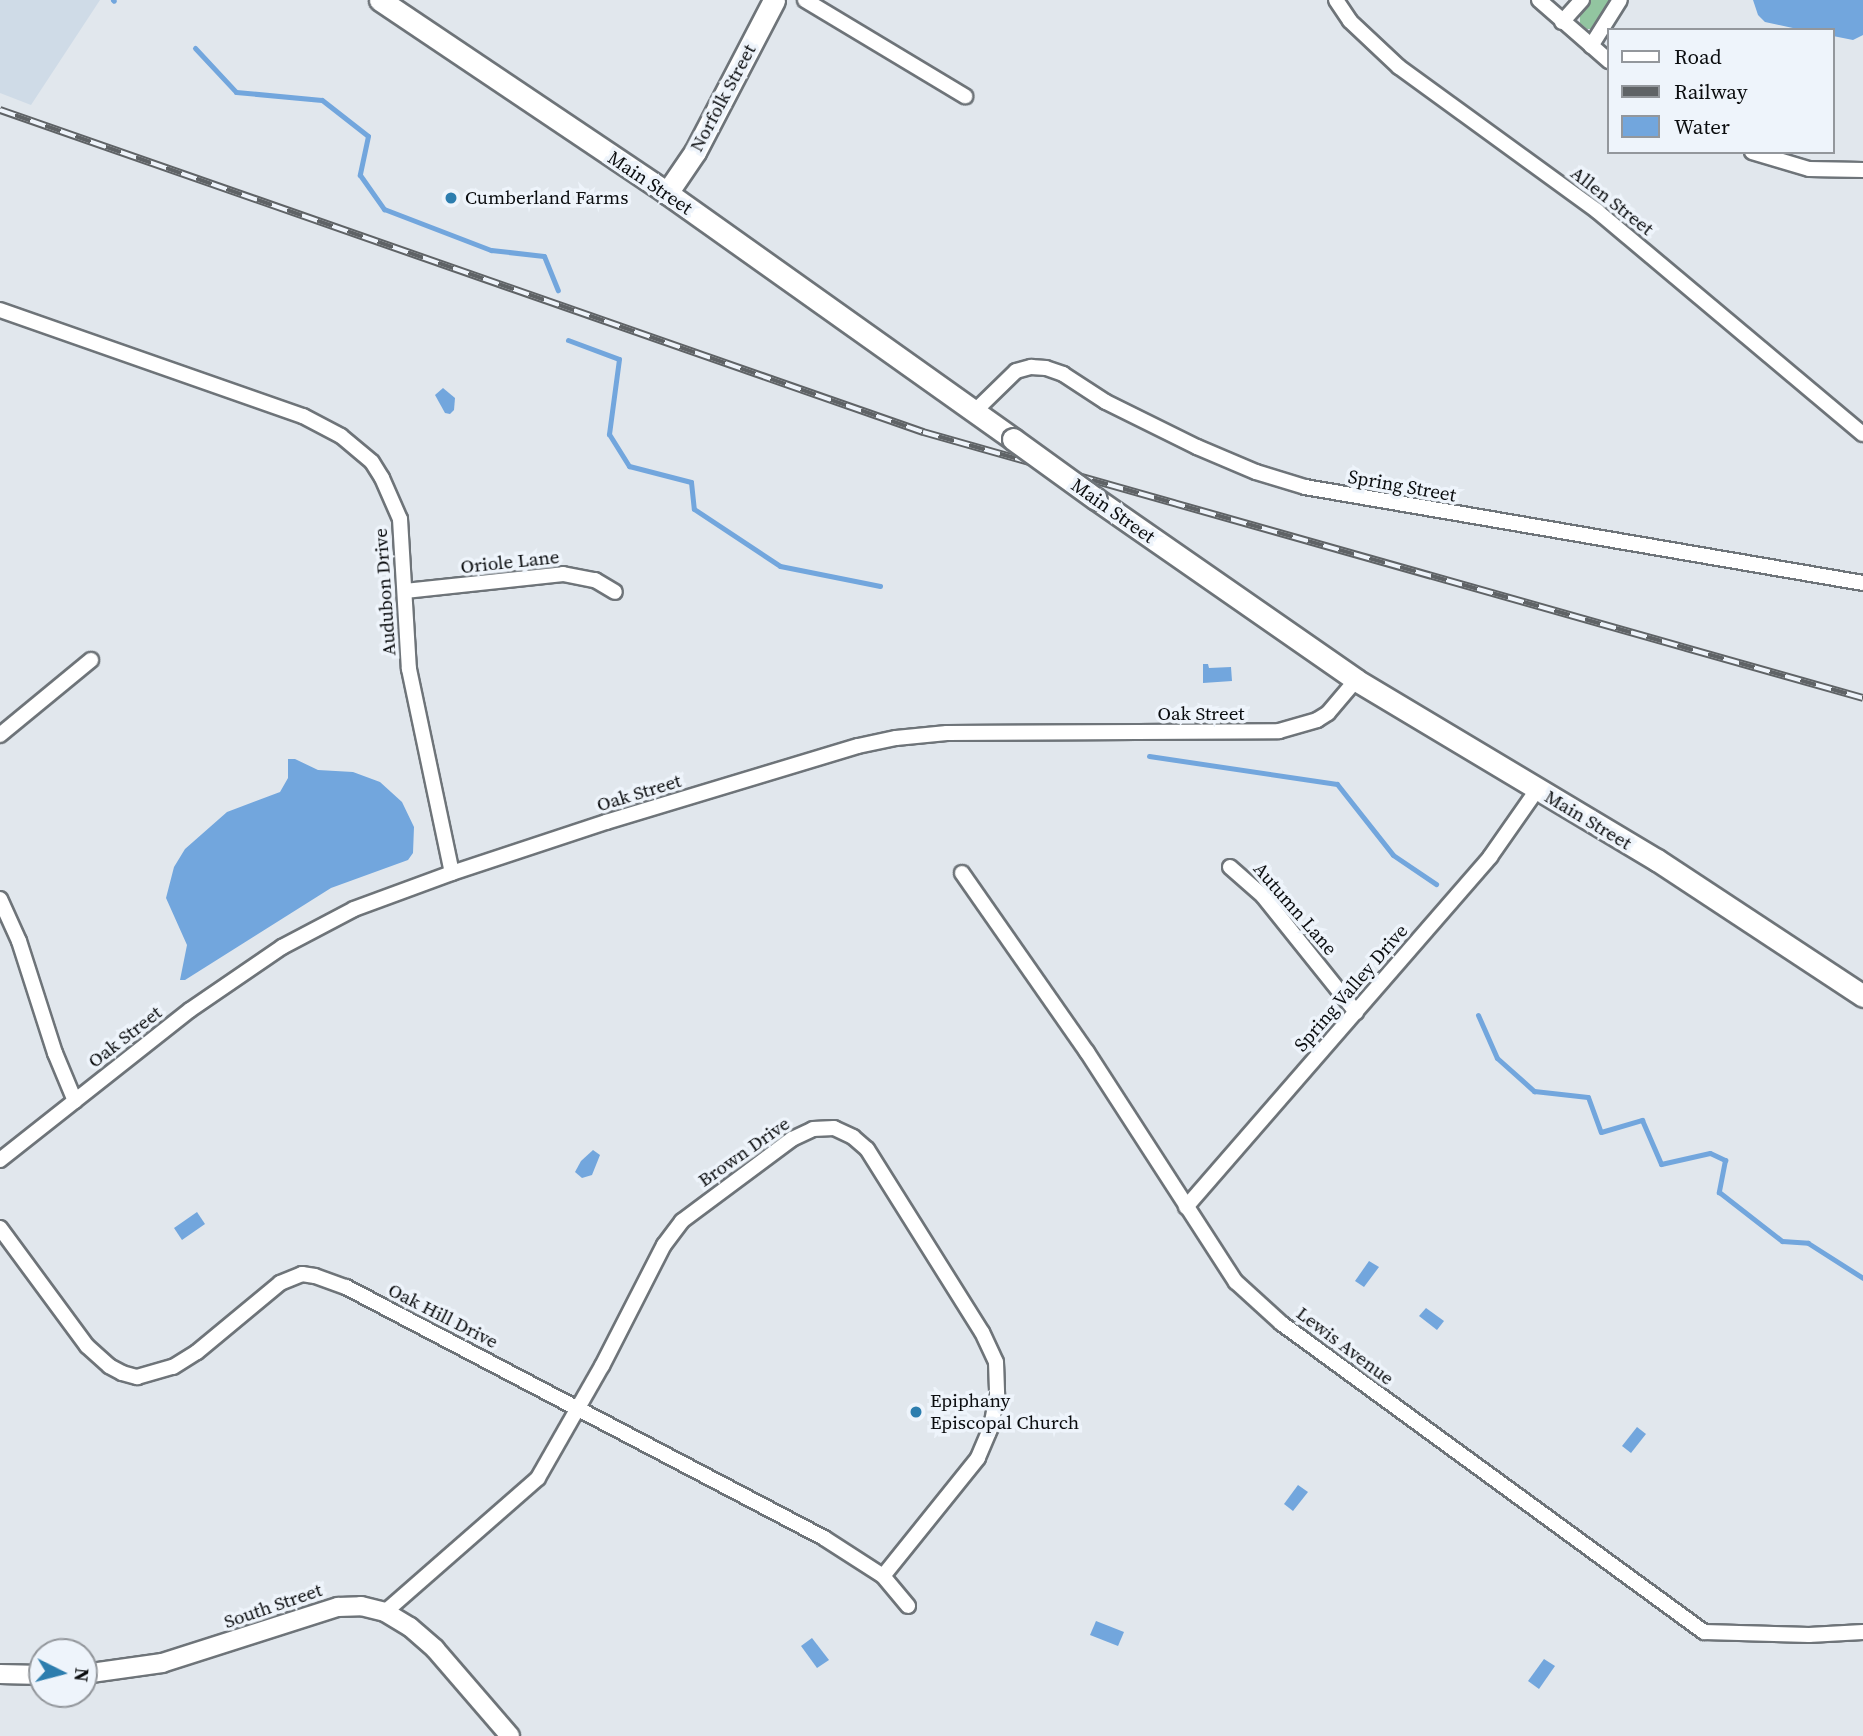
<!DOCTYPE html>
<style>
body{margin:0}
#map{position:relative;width:1863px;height:1736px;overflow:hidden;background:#e1e7ed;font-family:"Source Serif 4",serif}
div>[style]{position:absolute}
.built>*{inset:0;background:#cfdbe7}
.green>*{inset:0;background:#92c5a0}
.water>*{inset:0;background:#72a6dd}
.stream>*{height:5px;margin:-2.5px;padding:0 2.5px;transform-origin:2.5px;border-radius:2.5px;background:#72a6dd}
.roads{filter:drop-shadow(2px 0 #6e7479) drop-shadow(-2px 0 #6e7479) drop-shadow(0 2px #6e7479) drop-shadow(0 -2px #6e7479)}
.minor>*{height:14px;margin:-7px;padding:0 7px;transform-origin:7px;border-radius:7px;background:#fff}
.tertiary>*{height:18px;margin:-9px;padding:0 9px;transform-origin:9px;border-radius:9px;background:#fff}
.secondary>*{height:21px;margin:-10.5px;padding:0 10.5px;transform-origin:10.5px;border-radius:10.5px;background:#fff}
.rail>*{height:8px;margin-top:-4px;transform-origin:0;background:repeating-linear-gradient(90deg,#eef4fb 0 16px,#5f6366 0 32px);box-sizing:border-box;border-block:2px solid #5f6366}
.bridges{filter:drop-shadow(2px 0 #6e7479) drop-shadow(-2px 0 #6e7479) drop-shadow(0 2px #6e7479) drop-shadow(0 -2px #6e7479)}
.secondary-bridge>*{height:21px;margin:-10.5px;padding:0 10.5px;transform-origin:10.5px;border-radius:10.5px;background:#fff}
.dots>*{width:19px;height:19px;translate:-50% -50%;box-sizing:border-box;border:4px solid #eef4fb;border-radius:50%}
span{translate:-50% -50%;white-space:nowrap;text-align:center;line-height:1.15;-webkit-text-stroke:7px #eef4fb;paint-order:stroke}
.street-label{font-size:19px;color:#0a0c0e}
.poi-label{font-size:19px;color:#0a0c0e}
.left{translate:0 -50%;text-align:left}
.legend{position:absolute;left:1607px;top:28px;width:228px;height:126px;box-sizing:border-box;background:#eef4fb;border:2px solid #93979c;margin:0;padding:9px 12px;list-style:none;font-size:21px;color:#0a0c0e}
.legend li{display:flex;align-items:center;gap:14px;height:35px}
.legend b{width:35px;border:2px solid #93979c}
.north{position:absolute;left:28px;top:1638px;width:70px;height:70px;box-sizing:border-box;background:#eef4fb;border:2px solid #93979c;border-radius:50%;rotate:96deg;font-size:19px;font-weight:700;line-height:28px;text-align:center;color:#0a0c0e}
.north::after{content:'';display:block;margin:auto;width:24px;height:32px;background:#2c7dae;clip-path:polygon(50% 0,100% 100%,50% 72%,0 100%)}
</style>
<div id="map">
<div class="built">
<div style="clip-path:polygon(0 0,100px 0,31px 105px,0 93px)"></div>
</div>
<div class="green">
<div style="clip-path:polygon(1589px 0,1616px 0,1594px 29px,1587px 29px,1580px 23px,1580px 13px)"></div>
</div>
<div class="water">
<div style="clip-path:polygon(1753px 0,1863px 0,1863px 35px,1853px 40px,1833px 36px,1833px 30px,1802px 30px,1765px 22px,1758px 15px)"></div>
<div style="clip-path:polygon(443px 388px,455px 398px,454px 410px,450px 414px,445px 413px,435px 395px)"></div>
<div style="clip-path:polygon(1203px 664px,1208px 664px,1209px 668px,1231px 667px,1232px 681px,1203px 683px)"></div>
<div style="clip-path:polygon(288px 759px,295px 759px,318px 770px,353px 772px,380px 782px,402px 802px,414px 827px,413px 853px,408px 860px,331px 888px,185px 980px,180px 980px,187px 945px,166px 898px,174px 867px,185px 849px,227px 812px,280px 792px,288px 778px)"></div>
<div style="clip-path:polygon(593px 1150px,600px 1155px,592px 1175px,582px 1178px,575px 1172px,581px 1161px)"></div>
<div style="clip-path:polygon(197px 1212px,205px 1224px,182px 1240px,174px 1228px)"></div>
<div style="clip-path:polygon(1369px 1261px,1379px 1267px,1364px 1287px,1355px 1281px)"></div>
<div style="clip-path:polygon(1426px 1308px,1444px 1321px,1437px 1330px,1419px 1316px)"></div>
<div style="clip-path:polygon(1637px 1427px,1646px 1434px,1631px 1453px,1622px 1446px)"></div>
<div style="clip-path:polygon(1298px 1485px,1308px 1492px,1293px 1511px,1284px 1504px)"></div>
<div style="clip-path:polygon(1096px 1621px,1124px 1632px,1118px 1646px,1090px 1635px)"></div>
<div style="clip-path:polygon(812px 1638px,829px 1660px,817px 1668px,801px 1646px)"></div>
<div style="clip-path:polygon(1544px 1659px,1555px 1666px,1539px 1689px,1528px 1681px)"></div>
</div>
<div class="stream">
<div style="left:113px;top:0;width:1px;rotate:45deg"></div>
<div style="left:195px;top:48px;width:60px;rotate:47deg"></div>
<div style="left:236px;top:92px;width:86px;rotate:5.3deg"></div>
<div style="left:322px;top:100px;width:58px;rotate:38deg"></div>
<div style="left:368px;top:136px;width:40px;rotate:102deg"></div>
<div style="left:360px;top:175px;width:42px;rotate:54.8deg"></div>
<div style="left:384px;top:209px;width:115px;rotate:21deg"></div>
<div style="left:491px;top:250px;width:53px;rotate:6.5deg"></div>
<div style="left:544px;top:256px;width:37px;rotate:68deg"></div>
<div style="left:568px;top:340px;width:54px;rotate:20.4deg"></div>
<div style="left:619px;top:359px;width:76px;rotate:97.6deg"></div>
<div style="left:609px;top:434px;width:38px;rotate:58deg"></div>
<div style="left:629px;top:466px;width:64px;rotate:14.5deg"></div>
<div style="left:691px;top:482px;width:27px;rotate:84deg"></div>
<div style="left:694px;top:509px;width:103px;rotate:33.5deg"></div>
<div style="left:780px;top:566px;width:102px;rotate:11.3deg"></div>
<div style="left:1149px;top:756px;width:190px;rotate:8.5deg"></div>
<div style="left:1337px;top:784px;width:90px;rotate:51.7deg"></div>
<div style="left:1393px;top:855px;width:52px;rotate:34deg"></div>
<div style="left:1478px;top:1015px;width:47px;rotate:66.2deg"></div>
<div style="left:1497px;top:1058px;width:50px;rotate:41.7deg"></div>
<div style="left:1534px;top:1091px;width:54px;rotate:6.3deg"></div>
<div style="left:1588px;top:1097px;width:37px;rotate:70deg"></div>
<div style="left:1601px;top:1132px;width:43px;rotate:-16.3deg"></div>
<div style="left:1642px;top:1120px;width:48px;rotate:66.6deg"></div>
<div style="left:1661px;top:1164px;width:50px;rotate:-12.7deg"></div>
<div style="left:1710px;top:1153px;width:17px;rotate:25deg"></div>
<div style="left:1725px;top:1160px;width:33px;rotate:101deg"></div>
<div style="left:1719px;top:1192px;width:80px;rotate:37.9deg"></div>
<div style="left:1782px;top:1241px;width:26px;rotate:4deg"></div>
<div style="left:1808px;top:1243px;width:65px;rotate:32.5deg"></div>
</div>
<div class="roads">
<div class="minor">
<div style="left:805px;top:0;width:187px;rotate:31deg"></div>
<div style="left:1336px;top:0;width:25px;rotate:56deg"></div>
<div style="left:1350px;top:21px;width:67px;rotate:43.2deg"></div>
<div style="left:1399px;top:67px;width:245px;rotate:36deg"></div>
<div style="left:1597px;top:211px;width:347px;rotate:40deg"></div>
<div style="left:1539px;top:0;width:93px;rotate:41.1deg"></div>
<div style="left:1562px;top:22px;width:30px;rotate:-48deg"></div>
<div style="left:1591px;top:46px;width:54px;rotate:-57.8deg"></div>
<div style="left:1752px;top:152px;width:59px;rotate:16.6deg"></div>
<div style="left:1809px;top:169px;width:54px;rotate:1.1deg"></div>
<div style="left:0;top:310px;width:321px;rotate:19.3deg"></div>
<div style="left:303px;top:416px;width:43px;rotate:27.8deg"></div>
<div style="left:341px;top:436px;width:40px;rotate:40deg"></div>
<div style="left:372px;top:462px;width:19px;rotate:58deg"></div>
<div style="left:382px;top:478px;width:45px;rotate:66.3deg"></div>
<div style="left:400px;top:519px;width:150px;rotate:86.6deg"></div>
<div style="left:409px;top:669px;width:208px;rotate:78.1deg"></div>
<div style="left:975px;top:411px;width:57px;rotate:-44.3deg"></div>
<div style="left:1016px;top:371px;width:16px;rotate:-15deg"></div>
<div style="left:1031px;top:367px;width:15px;rotate:4deg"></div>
<div style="left:1046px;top:368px;width:18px;rotate:19deg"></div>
<div style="left:1063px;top:374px;width:51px;rotate:33.1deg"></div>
<div style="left:1106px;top:402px;width:102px;rotate:26.3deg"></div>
<div style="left:1197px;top:447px;width:64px;rotate:23deg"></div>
<div style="left:1256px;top:472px;width:51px;rotate:17deg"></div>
<div style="left:1305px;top:487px;width:566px;rotate:9.76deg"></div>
<div style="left:405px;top:591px;width:159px;rotate:-6.1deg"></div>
<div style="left:563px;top:574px;width:33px;rotate:11deg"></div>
<div style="left:595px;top:580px;width:23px;rotate:31deg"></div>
<div style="left:0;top:735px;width:118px;rotate:-39.5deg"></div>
<div style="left:1230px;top:867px;width:44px;rotate:41.3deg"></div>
<div style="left:1263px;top:896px;width:149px;rotate:51.3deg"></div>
<div style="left:962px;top:873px;width:218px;rotate:55.1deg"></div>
<div style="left:1087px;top:1052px;width:274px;rotate:57.1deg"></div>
<div style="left:1236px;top:1282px;width:61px;rotate:42.3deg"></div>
<div style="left:1281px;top:1323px;width:524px;rotate:36.15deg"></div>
<div style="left:1704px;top:1632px;width:105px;rotate:1.6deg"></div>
<div style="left:1809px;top:1635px;width:54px;rotate:-3.2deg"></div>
<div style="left:0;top:899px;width:46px;rotate:65.7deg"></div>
<div style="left:19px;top:941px;width:118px;rotate:72.2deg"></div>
<div style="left:55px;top:1053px;width:52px;rotate:67.4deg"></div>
<div style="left:0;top:1160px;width:242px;rotate:-38.3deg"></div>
<div style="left:190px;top:1010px;width:112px;rotate:-34.4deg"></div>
<div style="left:282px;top:947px;width:81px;rotate:-27.8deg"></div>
<div style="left:354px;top:909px;width:104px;rotate:-20.2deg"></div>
<div style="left:452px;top:873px;width:162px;rotate:-18.3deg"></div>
<div style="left:606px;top:822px;width:263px;rotate:-16.8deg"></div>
<div style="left:858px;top:746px;width:39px;rotate:-12deg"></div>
<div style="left:896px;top:738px;width:51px;rotate:-5.6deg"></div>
<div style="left:947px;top:733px;width:332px;rotate:-0.3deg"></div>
<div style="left:1279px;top:731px;width:40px;rotate:-16deg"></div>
<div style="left:1317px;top:720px;width:13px;rotate:-32deg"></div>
<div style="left:1328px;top:713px;width:43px;rotate:-49.7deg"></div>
<div style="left:1186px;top:1207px;width:464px;rotate:-49deg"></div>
<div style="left:1490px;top:857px;width:82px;rotate:-55deg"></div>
<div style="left:0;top:1228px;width:147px;rotate:53.6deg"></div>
<div style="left:87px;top:1346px;width:30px;rotate:42deg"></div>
<div style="left:109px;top:1366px;width:15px;rotate:28deg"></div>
<div style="left:122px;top:1373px;width:16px;rotate:15deg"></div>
<div style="left:137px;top:1377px;width:37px;rotate:-16deg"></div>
<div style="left:173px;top:1367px;width:28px;rotate:-32deg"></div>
<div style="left:197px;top:1352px;width:108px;rotate:-39.7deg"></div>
<div style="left:280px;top:1283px;width:24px;rotate:-22deg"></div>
<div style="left:302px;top:1274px;width:13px;rotate:9deg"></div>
<div style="left:315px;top:1276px;width:33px;rotate:20deg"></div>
<div style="left:346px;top:1287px;width:540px;rotate:27.7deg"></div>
<div style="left:824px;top:1538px;width:70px;rotate:32.8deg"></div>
<div style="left:883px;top:1576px;width:39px;rotate:50deg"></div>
<div style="left:385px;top:1612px;width:203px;rotate:-41.2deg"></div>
<div style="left:538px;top:1478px;width:129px;rotate:-60.3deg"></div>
<div style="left:602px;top:1366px;width:136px;rotate:-62.9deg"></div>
<div style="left:664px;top:1245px;width:30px;rotate:-53deg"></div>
<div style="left:682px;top:1221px;width:137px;rotate:-36.7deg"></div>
<div style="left:792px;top:1139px;width:23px;rotate:-25deg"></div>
<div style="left:813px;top:1129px;width:21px;rotate:-3deg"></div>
<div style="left:834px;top:1128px;width:21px;rotate:25deg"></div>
<div style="left:853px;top:1137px;width:18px;rotate:41deg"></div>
<div style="left:867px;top:1149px;width:216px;rotate:57.9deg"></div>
<div style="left:982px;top:1332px;width:33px;rotate:65deg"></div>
<div style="left:996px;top:1362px;width:34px;rotate:88deg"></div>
<div style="left:997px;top:1396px;width:32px;rotate:101deg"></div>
<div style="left:991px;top:1427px;width:34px;rotate:113deg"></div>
<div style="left:978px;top:1458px;width:151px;rotate:128.8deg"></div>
</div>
<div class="tertiary">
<div style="left:0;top:1674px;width:42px;rotate:1.4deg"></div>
<div style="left:84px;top:1674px;width:79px;rotate:-8deg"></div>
<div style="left:162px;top:1663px;width:185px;rotate:-17.7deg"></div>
<div style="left:338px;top:1607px;width:23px;rotate:-2deg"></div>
<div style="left:361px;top:1606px;width:25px;rotate:14deg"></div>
<div style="left:385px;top:1612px;width:29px;rotate:31deg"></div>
<div style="left:410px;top:1627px;width:33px;rotate:41deg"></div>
<div style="left:435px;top:1649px;width:115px;rotate:49.2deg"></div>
</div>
<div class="secondary">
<div style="left:380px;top:0;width:346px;rotate:33.9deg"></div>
<div style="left:667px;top:193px;width:425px;rotate:35.4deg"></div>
<div style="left:667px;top:193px;width:50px;rotate:-55.7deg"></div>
<div style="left:695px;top:152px;width:171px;rotate:-62.5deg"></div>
<div style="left:1096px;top:499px;width:317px;rotate:34.8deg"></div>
<div style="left:1356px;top:680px;width:351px;rotate:30.9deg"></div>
<div style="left:1657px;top:860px;width:247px;rotate:33.4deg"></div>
</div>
</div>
<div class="rail">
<div style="left:0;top:110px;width:978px;rotate:19.23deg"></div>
<div style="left:923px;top:432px;width:977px;rotate:15.8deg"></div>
</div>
<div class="bridges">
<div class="secondary-bridge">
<div style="left:1013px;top:439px;width:102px;rotate:35.9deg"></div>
</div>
</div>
<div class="dots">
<div style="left:451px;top:198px;background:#2c7dae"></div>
<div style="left:916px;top:1412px;background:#2c7dae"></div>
</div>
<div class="street-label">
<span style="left:723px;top:98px;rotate:-62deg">Norfolk Street</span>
<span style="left:650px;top:183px;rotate:34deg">Main Street</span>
<span style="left:1612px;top:201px;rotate:38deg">Allen Street</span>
<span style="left:1402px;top:486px;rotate:10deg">Spring Street</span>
<span style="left:1113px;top:511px;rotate:35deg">Main Street</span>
<span style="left:510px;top:562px;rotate:-6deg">Oriole Lane</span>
<span style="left:385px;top:592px;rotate:-94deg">Audubon Drive</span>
<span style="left:1201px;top:714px">Oak Street</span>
<span style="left:639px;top:793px;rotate:-17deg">Oak Street</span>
<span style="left:1588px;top:820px;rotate:31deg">Main Street</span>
<span style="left:1295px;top:909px;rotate:49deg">Autumn Lane</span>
<span style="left:1351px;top:988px;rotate:-49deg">Spring Valley Drive</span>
<span style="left:125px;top:1037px;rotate:-38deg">Oak Street</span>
<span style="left:744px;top:1152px;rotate:-35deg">Brown Drive</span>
<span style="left:443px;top:1316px;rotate:27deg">Oak Hill Drive</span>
<span style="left:1345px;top:1346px;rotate:37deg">Lewis Avenue</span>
<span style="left:273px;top:1606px;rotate:-19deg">South Street</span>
</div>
<div class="poi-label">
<span class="left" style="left:465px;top:198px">Cumberland Farms</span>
<span class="left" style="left:930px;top:1412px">Epiphany<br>Episcopal Church</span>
</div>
<ul class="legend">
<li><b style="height:9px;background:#fff"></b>Road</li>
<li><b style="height:9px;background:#5f6366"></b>Railway</li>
<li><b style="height:19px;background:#72a6dd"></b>Water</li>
</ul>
<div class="north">N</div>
</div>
